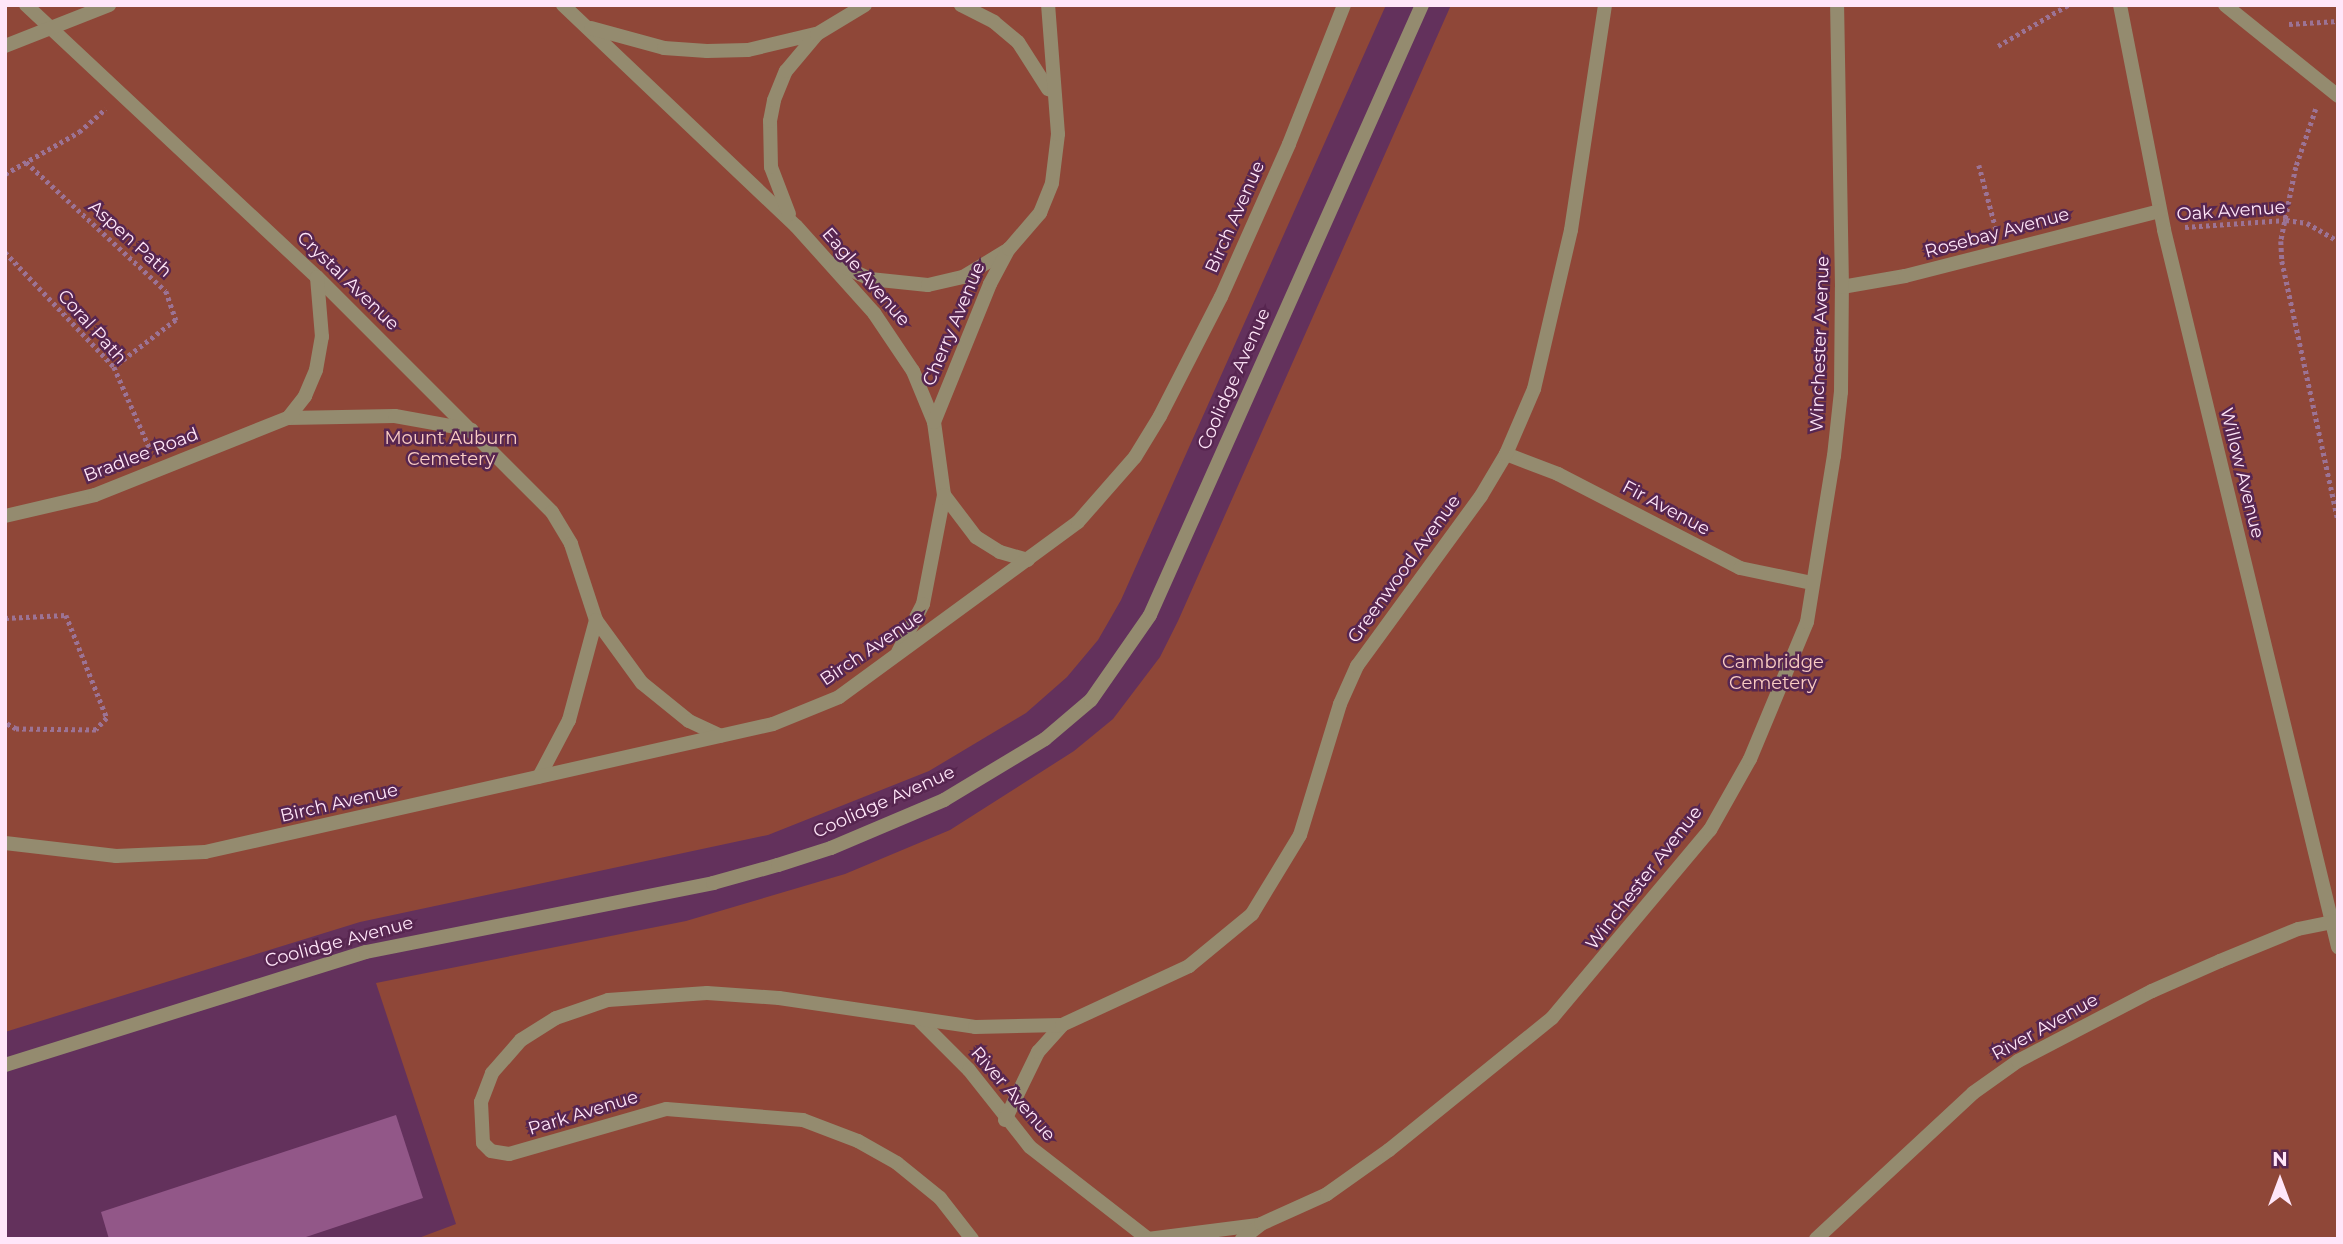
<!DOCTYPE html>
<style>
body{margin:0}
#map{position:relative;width:2343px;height:1244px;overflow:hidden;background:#63315c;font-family:Montserrat,sans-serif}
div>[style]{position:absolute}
.green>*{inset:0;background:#8f4738}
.building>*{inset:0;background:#925788}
.path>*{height:4.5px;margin-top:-2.25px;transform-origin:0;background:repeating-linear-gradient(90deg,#9c7395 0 3.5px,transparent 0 7px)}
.service>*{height:14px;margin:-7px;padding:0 7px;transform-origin:7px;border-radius:7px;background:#948b6f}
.tertiary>*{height:14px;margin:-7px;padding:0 7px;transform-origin:7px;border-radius:7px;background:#948b6f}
span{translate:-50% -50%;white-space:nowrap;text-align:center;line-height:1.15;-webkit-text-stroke:5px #572650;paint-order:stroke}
.street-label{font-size:18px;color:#ffe6f9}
.park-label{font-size:18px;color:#facdc3}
.frame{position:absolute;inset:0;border:7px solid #ffe6f9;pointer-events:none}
.north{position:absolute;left:2245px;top:1146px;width:70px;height:70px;-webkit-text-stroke:5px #572650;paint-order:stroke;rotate:0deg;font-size:19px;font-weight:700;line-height:28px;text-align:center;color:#ffe6f9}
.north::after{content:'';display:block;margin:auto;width:24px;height:32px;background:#ffe6f9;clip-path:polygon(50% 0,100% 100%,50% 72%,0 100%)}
</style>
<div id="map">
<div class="green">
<div style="clip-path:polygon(5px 5px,1386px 5px,1121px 600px,1098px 640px,1067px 677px,1026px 713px,929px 771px,768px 835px,360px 922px,5px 1032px)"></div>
<div style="clip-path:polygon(1451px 5px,2338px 5px,2338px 1239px,416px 1239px,456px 1224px,376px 983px,686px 921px,845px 874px,950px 830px,1074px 751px,1113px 719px,1160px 657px,1178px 621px)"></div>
</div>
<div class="building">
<div style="clip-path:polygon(396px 1115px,423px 1198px,300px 1239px,109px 1239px,101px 1212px)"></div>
</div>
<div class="path">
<div style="left:2289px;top:24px;width:49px;rotate:-3.5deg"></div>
<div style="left:1998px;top:46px;width:81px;rotate:-30.4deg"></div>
<div style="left:2316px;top:109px;width:61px;rotate:109deg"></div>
<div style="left:2296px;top:167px;width:76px;rotate:101.5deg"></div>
<div style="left:2281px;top:241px;width:20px;rotate:87deg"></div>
<div style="left:2282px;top:261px;width:264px;rotate:77.8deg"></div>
<div style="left:26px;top:162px;width:190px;rotate:42.7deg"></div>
<div style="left:166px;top:291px;width:31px;rotate:71deg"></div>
<div style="left:176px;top:320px;width:78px;rotate:142.8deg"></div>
<div style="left:1979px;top:165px;width:66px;rotate:75.1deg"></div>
<div style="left:5px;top:174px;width:85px;rotate:-29.6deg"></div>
<div style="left:79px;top:132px;width:35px;rotate:-41deg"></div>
<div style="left:2185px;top:227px;width:101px;rotate:-4deg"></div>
<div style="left:2286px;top:220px;width:21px;rotate:8deg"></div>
<div style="left:2307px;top:223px;width:36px;rotate:30deg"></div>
<div style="left:5px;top:252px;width:158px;rotate:46.5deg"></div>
<div style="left:114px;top:367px;width:90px;rotate:66.3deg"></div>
<div style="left:5px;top:618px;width:61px;rotate:-2.8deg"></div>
<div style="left:66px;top:615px;width:111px;rotate:68.3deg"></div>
<div style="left:107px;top:718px;width:16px;rotate:133deg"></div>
<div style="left:96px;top:730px;width:80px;rotate:-179.3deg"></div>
<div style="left:16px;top:729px;width:13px;rotate:-151deg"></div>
</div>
<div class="service">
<div style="left:26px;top:5px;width:398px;rotate:43.1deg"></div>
<div style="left:317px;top:277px;width:332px;rotate:45deg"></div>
<div style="left:552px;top:512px;width:37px;rotate:59deg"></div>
<div style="left:571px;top:544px;width:80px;rotate:71.8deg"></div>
<div style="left:596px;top:620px;width:104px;rotate:105.1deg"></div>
<div style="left:569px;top:720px;width:64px;rotate:117.8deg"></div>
<div style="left:563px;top:5px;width:321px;rotate:43.5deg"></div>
<div style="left:796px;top:226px;width:117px;rotate:48.1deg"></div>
<div style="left:874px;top:313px;width:70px;rotate:56.1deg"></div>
<div style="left:913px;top:371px;width:55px;rotate:67.6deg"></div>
<div style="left:934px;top:422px;width:74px;rotate:82.2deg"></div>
<div style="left:944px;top:495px;width:111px;rotate:100.9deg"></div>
<div style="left:923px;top:604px;width:54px;rotate:117.5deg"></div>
<div style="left:961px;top:5px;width:37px;rotate:27deg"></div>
<div style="left:994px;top:22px;width:31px;rotate:40deg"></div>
<div style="left:1018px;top:42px;width:56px;rotate:57.4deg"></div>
<div style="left:2120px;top:5px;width:229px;rotate:78.9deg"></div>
<div style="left:2164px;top:230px;width:738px;rotate:76.36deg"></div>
<div style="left:2225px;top:5px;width:145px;rotate:38.8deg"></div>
<div style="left:591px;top:28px;width:76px;rotate:15.3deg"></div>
<div style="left:664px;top:48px;width:43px;rotate:4deg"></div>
<div style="left:707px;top:51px;width:41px;rotate:-1.4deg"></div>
<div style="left:748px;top:50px;width:69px;rotate:-13.4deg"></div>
<div style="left:5px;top:46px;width:112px;rotate:-21.5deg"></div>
<div style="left:789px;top:214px;width:50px;rotate:-111deg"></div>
<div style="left:771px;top:167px;width:46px;rotate:-91.2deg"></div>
<div style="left:770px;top:121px;width:21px;rotate:-79deg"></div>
<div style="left:774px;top:100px;width:31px;rotate:-68deg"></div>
<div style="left:786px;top:71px;width:48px;rotate:-50deg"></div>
<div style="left:817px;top:34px;width:56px;rotate:-31.1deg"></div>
<div style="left:836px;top:263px;width:38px;rotate:25deg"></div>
<div style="left:870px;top:279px;width:58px;rotate:5.9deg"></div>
<div style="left:928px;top:285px;width:36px;rotate:-13deg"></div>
<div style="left:963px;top:277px;width:50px;rotate:-31.2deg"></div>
<div style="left:1842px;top:287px;width:64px;rotate:-9.9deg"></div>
<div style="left:1905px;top:276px;width:263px;rotate:-14.3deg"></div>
<div style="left:288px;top:418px;width:107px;rotate:-1.1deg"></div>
<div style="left:395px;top:416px;width:78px;rotate:10.3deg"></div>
<div style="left:934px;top:422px;width:149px;rotate:-67.9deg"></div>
<div style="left:990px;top:284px;width:40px;rotate:-62deg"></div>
<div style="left:1009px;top:249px;width:48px;rotate:-49.3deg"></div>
<div style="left:1040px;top:213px;width:32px;rotate:-68deg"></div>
<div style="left:1052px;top:183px;width:49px;rotate:-83deg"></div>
<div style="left:1058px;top:134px;width:129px;rotate:-94.4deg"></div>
<div style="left:1506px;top:454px;width:56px;rotate:21deg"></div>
<div style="left:1558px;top:474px;width:205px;rotate:27.3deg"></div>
<div style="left:1740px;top:568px;width:74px;rotate:11.8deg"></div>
<div style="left:944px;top:495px;width:53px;rotate:52.7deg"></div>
<div style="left:976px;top:537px;width:28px;rotate:32deg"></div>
<div style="left:1000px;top:552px;width:29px;rotate:16deg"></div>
<div style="left:5px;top:516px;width:92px;rotate:-13.1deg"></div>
<div style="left:95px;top:495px;width:208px;rotate:-21.8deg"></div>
<div style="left:288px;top:418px;width:28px;rotate:-52deg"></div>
<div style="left:305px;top:396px;width:28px;rotate:-67deg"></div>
<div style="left:316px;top:370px;width:34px;rotate:-80deg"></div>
<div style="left:322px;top:337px;width:60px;rotate:-94.8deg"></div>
<div style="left:596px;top:620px;width:78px;rotate:53.9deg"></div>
<div style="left:642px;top:683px;width:60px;rotate:39deg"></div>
<div style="left:689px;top:721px;width:35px;rotate:25deg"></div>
<div style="left:5px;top:843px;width:112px;rotate:6.7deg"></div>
<div style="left:116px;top:856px;width:89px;rotate:-2.6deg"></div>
<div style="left:205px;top:852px;width:582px;rotate:-12.7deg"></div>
<div style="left:773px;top:724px;width:71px;rotate:-22.2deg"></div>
<div style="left:839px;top:697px;width:296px;rotate:-36.2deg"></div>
<div style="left:1078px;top:522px;width:86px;rotate:-48.8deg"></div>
<div style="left:1135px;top:457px;width:48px;rotate:-58.6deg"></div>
<div style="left:1160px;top:416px;width:134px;rotate:-62.9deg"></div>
<div style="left:1221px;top:297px;width:167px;rotate:-66deg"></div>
<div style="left:1289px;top:144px;width:149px;rotate:-68.4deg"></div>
<div style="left:920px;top:1021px;width:69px;rotate:45deg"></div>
<div style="left:969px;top:1070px;width:98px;rotate:51.6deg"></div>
<div style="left:1030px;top:1147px;width:150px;rotate:37.9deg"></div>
<div style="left:1005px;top:1120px;width:76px;rotate:-64.1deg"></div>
<div style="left:1038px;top:1052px;width:36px;rotate:-48deg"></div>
<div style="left:972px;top:1239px;width:52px;rotate:-128deg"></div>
<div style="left:940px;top:1198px;width:55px;rotate:-140.9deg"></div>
<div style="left:897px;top:1163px;width:45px;rotate:-150.6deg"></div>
<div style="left:858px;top:1141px;width:59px;rotate:-159.1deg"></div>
<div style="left:803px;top:1120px;width:137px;rotate:-175.4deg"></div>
<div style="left:666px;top:1109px;width:163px;rotate:164deg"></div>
<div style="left:509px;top:1154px;width:18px;rotate:-171deg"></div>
<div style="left:491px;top:1151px;width:11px;rotate:-135deg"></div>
<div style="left:483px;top:1143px;width:41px;rotate:-92.8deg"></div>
<div style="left:481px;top:1102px;width:31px;rotate:-69deg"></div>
<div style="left:492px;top:1073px;width:44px;rotate:-48.7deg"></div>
<div style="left:521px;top:1040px;width:41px;rotate:-32.2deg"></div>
<div style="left:556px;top:1018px;width:55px;rotate:-19.1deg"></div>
<div style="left:608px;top:1000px;width:99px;rotate:-4deg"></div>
<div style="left:707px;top:993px;width:72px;rotate:4deg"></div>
<div style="left:779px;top:998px;width:198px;rotate:8.4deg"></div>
<div style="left:975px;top:1027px;width:87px;rotate:-1.3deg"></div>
<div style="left:1062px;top:1025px;width:140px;rotate:-24.9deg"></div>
<div style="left:1189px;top:966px;width:82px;rotate:-39.5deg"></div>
<div style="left:1252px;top:914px;width:92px;rotate:-58.7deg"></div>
<div style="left:1300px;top:835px;width:137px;rotate:-73deg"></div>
<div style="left:1340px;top:704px;width:42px;rotate:-65.9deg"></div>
<div style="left:1357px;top:666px;width:210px;rotate:-53.9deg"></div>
<div style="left:1481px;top:496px;width:49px;rotate:-59.2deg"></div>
<div style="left:1506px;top:454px;width:71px;rotate:-66.7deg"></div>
<div style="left:1534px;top:389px;width:163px;rotate:-76.9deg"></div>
<div style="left:1571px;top:230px;width:228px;rotate:-81.4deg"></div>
<div style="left:1148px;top:1239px;width:111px;rotate:-7.3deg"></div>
<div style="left:1242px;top:1239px;width:24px;rotate:-38deg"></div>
<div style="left:1261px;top:1224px;width:72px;rotate:-24.4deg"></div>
<div style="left:1327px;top:1194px;width:76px;rotate:-35.4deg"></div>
<div style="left:1389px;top:1150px;width:210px;rotate:-39deg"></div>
<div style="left:1552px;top:1018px;width:246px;rotate:-50deg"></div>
<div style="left:1710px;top:830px;width:81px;rotate:-60.6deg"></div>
<div style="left:1750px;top:759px;width:148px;rotate:-67.4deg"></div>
<div style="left:1807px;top:622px;width:168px;rotate:-80.8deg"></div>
<div style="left:1834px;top:456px;width:64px;rotate:-83.8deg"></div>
<div style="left:1841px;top:392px;width:105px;rotate:-89.5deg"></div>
<div style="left:1842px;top:287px;width:282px;rotate:-91deg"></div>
<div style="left:1816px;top:1239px;width:214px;rotate:-42.9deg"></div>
<div style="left:1973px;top:1093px;width:55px;rotate:-35.4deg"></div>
<div style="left:2018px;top:1061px;width:151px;rotate:-27.6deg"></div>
<div style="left:2152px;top:991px;width:74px;rotate:-23.8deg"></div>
<div style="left:2220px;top:961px;width:84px;rotate:-22.3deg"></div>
<div style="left:2298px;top:929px;width:41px;rotate:-11.3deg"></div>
</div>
<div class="tertiary">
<div style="left:5px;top:1065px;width:378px;rotate:-17.4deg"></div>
<div style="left:366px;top:952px;width:354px;rotate:-11.2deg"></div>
<div style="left:713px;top:883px;width:67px;rotate:-15.5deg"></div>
<div style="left:778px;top:865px;width:56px;rotate:-17.8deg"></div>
<div style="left:831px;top:848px;width:123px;rotate:-23deg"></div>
<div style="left:944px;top:800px;width:118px;rotate:-31.1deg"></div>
<div style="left:1045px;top:739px;width:60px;rotate:-40.3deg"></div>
<div style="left:1091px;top:700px;width:103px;rotate:-55.2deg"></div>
<div style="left:1150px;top:615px;width:668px;rotate:-65.97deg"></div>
</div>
<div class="street-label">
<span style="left:2231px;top:211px;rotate:-4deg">Oak Avenue</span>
<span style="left:1235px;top:217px;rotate:-66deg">Birch Avenue</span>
<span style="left:1997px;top:233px;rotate:-15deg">Rosebay Avenue</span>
<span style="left:130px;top:239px;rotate:42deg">Aspen Path</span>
<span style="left:866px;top:277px;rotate:49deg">Eagle Avenue</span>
<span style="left:348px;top:281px;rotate:44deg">Crystal Avenue</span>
<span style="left:954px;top:324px;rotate:-67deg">Cherry Avenue</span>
<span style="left:92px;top:327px;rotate:48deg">Coral Path</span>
<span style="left:1820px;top:344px;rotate:-88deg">Winchester Avenue</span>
<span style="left:1234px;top:379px;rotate:-66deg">Coolidge Avenue</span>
<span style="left:141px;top:455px;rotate:-21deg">Bradlee Road</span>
<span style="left:2242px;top:473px;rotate:76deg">Willow Avenue</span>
<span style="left:1666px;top:508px;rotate:28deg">Fir Avenue</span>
<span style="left:1404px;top:569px;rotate:-54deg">Greenwood Avenue</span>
<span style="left:872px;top:648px;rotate:-34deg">Birch Avenue</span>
<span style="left:884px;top:802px;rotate:-24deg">Coolidge Avenue</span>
<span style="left:339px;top:803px;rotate:-13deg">Birch Avenue</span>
<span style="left:1644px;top:878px;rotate:-52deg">Winchester Avenue</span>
<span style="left:339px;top:942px;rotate:-15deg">Coolidge Avenue</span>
<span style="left:2045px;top:1027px;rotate:-29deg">River Avenue</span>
<span style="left:1013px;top:1094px;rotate:49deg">River Avenue</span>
<span style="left:583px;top:1113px;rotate:-17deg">Park Avenue</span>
</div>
<div class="park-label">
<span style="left:451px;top:449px">Mount Auburn<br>Cemetery</span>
<span style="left:1773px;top:673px">Cambridge<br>Cemetery</span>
</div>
<div class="frame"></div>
<div class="north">N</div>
</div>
